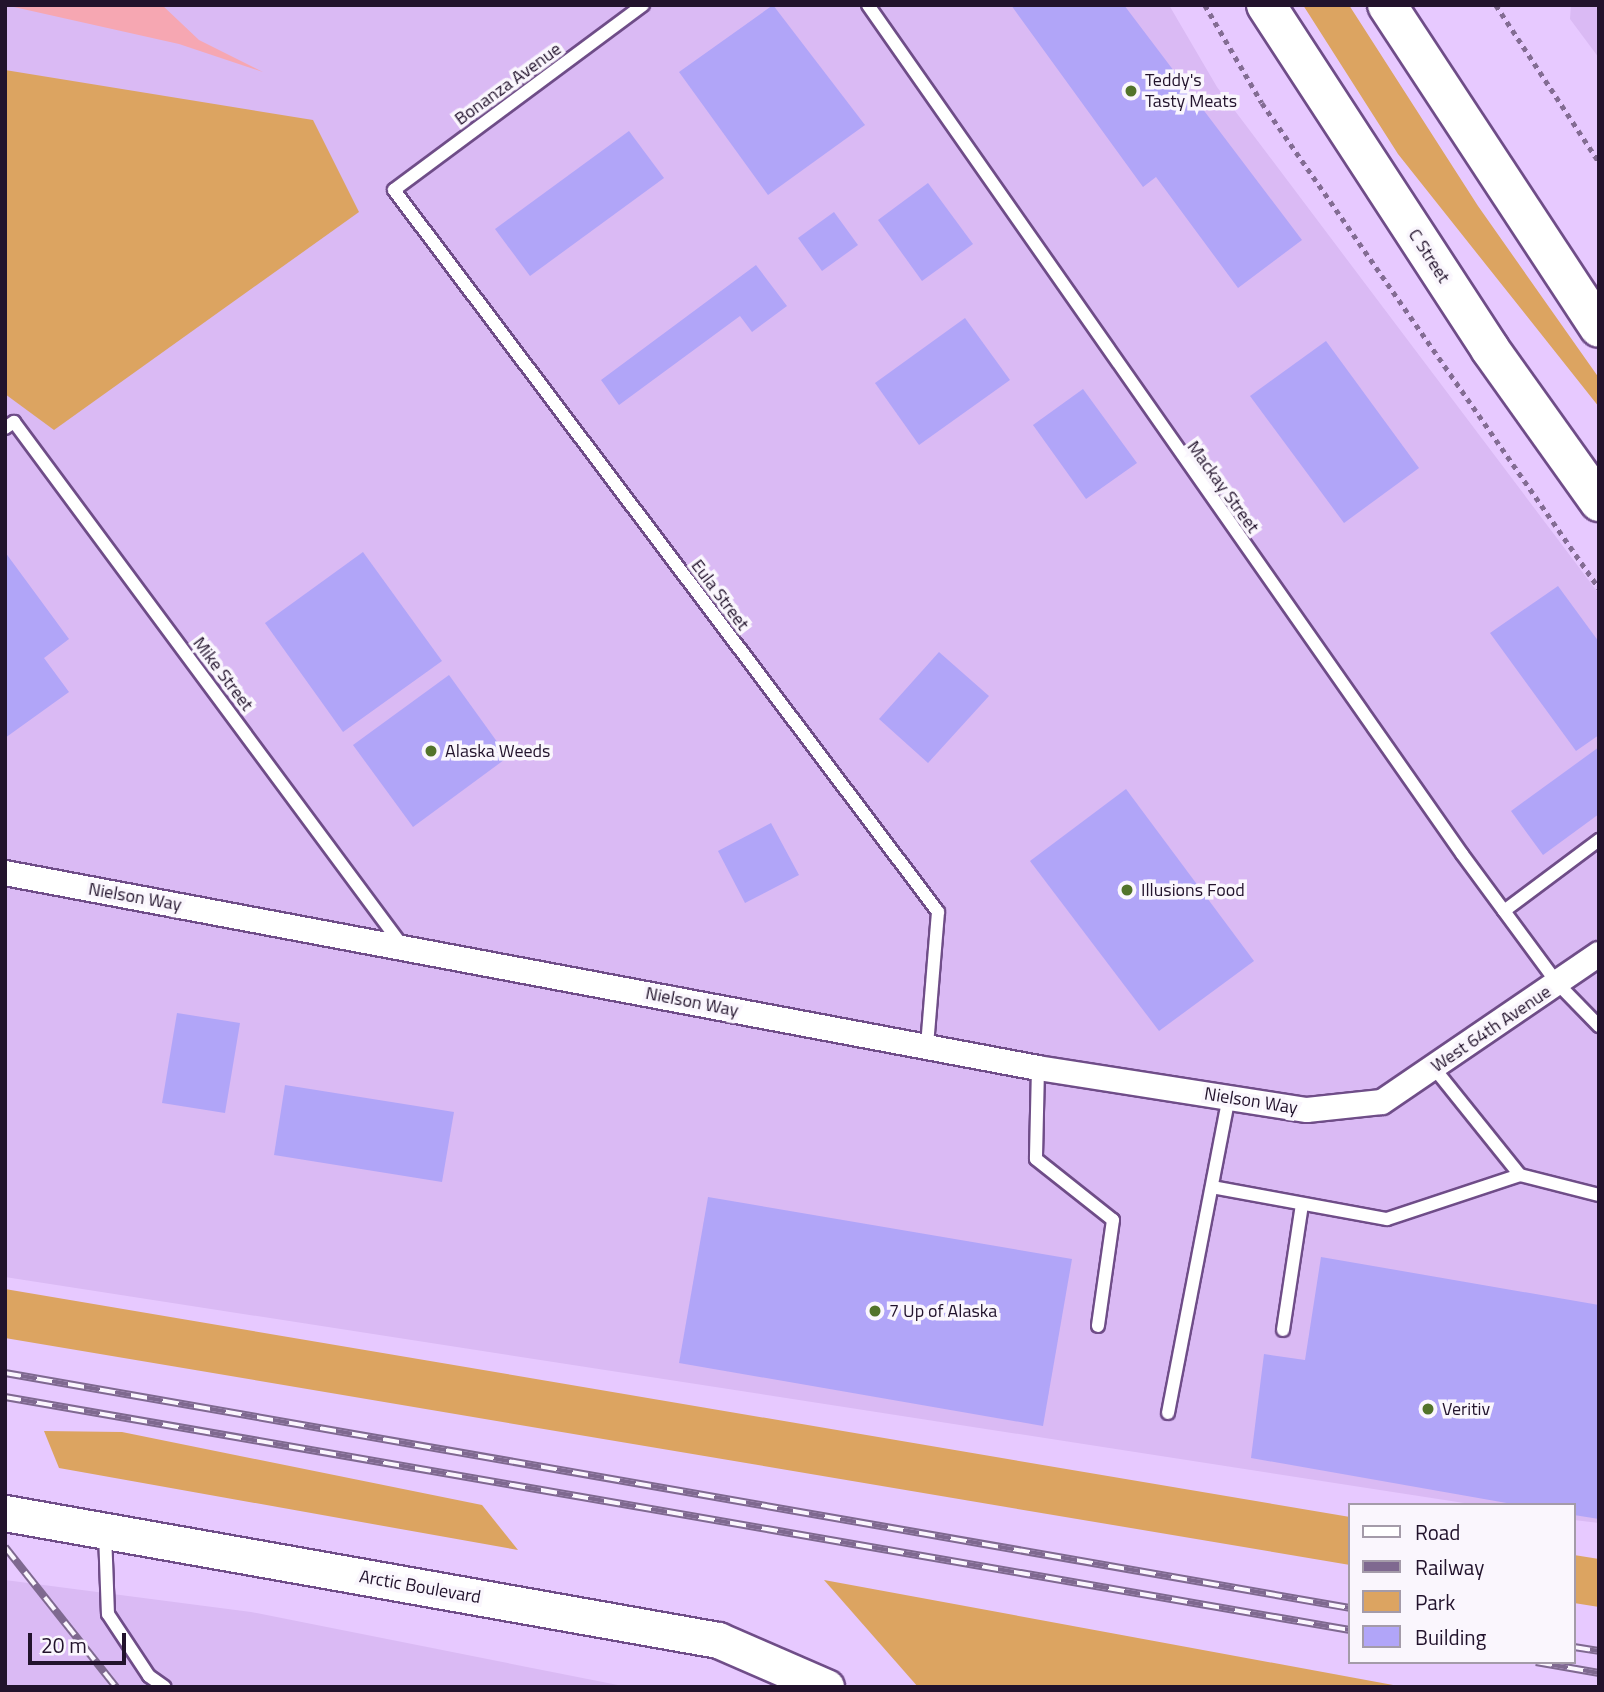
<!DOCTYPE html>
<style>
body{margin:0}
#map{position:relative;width:1604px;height:1692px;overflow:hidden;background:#e7c9ff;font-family:"Titillium Web",sans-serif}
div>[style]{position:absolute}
.built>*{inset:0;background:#dabaf4}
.green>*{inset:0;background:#dca461}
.water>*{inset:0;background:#f6a7b2}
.building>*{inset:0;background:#b1a5f8}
.path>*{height:4.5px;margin-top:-2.25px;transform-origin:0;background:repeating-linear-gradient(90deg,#836c93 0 5px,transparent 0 10px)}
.roads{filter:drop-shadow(2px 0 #6f4d88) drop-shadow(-2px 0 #6f4d88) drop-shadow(0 2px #6f4d88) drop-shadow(0 -2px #6f4d88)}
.service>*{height:12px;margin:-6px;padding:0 6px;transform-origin:6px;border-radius:6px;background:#fff}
.minor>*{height:24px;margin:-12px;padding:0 12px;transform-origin:12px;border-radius:12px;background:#fff}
.secondary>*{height:35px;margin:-17.5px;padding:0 17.5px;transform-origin:17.5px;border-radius:17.5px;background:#fff}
.primary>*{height:38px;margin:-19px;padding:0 19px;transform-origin:19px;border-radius:19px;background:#fff}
.rail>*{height:8px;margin-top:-4px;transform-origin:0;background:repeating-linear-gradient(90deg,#faf6fd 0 16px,#7f6990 0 32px);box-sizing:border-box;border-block:2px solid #7f6990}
.dots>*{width:19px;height:19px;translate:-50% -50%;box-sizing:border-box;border:4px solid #faf6fd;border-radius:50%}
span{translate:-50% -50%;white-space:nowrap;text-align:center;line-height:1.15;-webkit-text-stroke:7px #faf6fd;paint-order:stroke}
.poi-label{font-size:18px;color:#22132c}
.left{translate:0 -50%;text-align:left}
.street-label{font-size:18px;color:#22132c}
.frame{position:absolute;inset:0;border:7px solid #22132c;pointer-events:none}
.legend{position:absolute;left:1348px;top:1503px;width:228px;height:161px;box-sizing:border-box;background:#faf6fd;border:2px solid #a49ba9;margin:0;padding:9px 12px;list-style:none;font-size:21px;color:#22132c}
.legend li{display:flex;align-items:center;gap:14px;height:35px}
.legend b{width:35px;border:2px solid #a49ba9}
.scale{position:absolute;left:28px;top:1633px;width:98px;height:32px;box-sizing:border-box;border:4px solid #22132c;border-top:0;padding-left:9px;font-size:21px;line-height:24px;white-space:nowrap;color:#22132c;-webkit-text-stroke:5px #faf6fd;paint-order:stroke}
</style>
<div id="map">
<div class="built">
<div style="clip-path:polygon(5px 5px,1169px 5px,1217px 87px,1599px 594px,1599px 1523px,1574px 1520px,1574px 1505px,1477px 1505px,5px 1277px)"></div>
<div style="clip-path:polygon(1571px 5px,1599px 5px,1599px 58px,1570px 19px)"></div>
<div style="clip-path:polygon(5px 1580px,251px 1612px,628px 1687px,5px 1687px)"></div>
</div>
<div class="green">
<div style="clip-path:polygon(1303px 5px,1349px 5px,1478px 206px,1599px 378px,1599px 407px,1398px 154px)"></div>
<div style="clip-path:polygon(5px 70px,313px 120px,359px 212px,54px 430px,5px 394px)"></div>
<div style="clip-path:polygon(5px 1289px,1350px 1517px,1350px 1565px,5px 1338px)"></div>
<div style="clip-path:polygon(44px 1431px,122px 1432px,482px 1505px,518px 1550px,59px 1468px)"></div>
<div style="clip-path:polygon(1574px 1555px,1599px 1559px,1599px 1607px,1574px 1603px)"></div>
<div style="clip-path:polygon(824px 1580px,1404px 1687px,918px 1687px)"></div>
</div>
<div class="water">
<div style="clip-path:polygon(5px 5px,162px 5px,199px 40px,263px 72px,179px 44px)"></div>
</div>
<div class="building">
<div style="clip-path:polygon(773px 5px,865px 125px,768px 195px,679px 72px)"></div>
<div style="clip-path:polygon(1011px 5px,1124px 5px,1302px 240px,1238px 288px,1156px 177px,1143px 187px)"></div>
<div style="clip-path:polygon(629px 131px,664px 178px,530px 276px,495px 229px)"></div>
<div style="clip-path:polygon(928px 183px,973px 244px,922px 281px,878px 220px)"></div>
<div style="clip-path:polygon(834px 212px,858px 245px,822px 271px,798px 238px)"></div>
<div style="clip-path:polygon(756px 265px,787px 306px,752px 332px,740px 316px,619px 405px,601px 380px)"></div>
<div style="clip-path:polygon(965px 318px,1010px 380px,919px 445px,875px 383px)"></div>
<div style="clip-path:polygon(1326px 341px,1419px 468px,1344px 523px,1250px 396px)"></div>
<div style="clip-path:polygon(1083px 389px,1137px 463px,1086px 499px,1033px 425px)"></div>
<div style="clip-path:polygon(5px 552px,69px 639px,44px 658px,69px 692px,5px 738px)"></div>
<div style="clip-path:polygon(363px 552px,442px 661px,343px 732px,265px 623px)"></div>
<div style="clip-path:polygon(1558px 586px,1599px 642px,1599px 735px,1576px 751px,1490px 633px)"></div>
<div style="clip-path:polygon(939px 652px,989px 696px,928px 763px,879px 719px)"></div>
<div style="clip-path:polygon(449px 675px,508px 757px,413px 827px,353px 745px)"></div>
<div style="clip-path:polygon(1599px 747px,1599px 814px,1543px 855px,1511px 811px)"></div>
<div style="clip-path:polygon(1126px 789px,1254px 961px,1159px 1031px,1030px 861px)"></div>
<div style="clip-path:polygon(771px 823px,799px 875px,745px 903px,718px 851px)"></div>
<div style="clip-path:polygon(177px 1013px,240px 1023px,225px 1113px,162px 1103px)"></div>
<div style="clip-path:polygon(285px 1085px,454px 1112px,442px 1182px,274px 1155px)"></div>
<div style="clip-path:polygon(708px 1197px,1072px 1259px,1043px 1426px,679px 1363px)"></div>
<div style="clip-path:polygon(1321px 1257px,1599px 1305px,1599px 1519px,1574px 1515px,1574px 1505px,1518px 1505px,1251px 1458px,1264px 1354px,1305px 1360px)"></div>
</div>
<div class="path">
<div style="left:1205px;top:5px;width:113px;rotate:59.8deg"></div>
<div style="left:1262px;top:103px;width:591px;rotate:55.21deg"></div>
<div style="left:1496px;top:5px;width:188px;rotate:56.7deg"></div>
</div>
<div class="roads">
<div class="service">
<div style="left:643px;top:5px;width:310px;rotate:143.4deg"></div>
<div style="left:394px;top:190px;width:904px;rotate:53deg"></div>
<div style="left:938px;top:912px;width:135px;rotate:94.7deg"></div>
<div style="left:868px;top:5px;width:1036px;rotate:55.02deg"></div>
<div style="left:1462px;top:854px;width:162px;rotate:53.6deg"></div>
<div style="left:1558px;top:984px;width:59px;rotate:45.7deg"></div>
<div style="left:5px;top:428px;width:11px;rotate:-34deg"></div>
<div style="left:14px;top:422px;width:653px;rotate:53.46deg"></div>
<div style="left:1504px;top:911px;width:119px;rotate:-36.8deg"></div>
<div style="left:1038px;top:1068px;width:91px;rotate:91.3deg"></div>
<div style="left:1036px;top:1159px;width:98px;rotate:38.4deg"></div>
<div style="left:1113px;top:1220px;width:107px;rotate:98.1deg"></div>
<div style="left:1520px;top:1175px;width:81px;rotate:14.2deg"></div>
<div style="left:1212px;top:1187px;width:178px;rotate:10.4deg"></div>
<div style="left:1387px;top:1219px;width:140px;rotate:-18.3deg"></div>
<div style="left:1520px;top:1175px;width:137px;rotate:-128.8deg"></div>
<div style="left:1283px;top:1330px;width:127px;rotate:-81.4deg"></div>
<div style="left:1168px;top:1413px;width:322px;rotate:-79.1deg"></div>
<div style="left:105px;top:1533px;width:81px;rotate:87.9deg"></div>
<div style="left:108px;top:1614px;width:74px;rotate:56.5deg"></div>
<div style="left:149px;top:1676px;width:19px;rotate:35deg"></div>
</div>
<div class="minor">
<div style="left:5px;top:873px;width:1051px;rotate:10.69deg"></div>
<div style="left:1038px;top:1068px;width:272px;rotate:8.9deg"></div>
<div style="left:1307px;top:1110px;width:75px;rotate:-6.1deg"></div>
<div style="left:1382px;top:1102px;width:263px;rotate:-34.3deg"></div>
</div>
<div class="secondary">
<div style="left:5px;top:1513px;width:724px;rotate:10.1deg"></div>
<div style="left:718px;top:1640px;width:118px;rotate:23.5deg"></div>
</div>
<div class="primary">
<div style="left:1266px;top:5px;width:411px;rotate:56.9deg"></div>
<div style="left:1490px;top:349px;width:188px;rotate:54.5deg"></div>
<div style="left:1387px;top:5px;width:386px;rotate:56.7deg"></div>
</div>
</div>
<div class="rail">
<div style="left:5px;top:1373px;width:1365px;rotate:9.91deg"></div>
<div style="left:5px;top:1397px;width:1365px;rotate:9.83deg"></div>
<div style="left:5px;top:1547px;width:179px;rotate:51.6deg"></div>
<div style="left:1574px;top:1647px;width:25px;rotate:9deg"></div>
<div style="left:1536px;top:1662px;width:64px;rotate:9.9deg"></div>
</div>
<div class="dots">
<div style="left:1131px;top:91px;background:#52732b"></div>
<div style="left:431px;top:751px;background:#52732b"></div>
<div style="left:1127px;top:890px;background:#52732b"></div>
<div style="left:875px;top:1311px;background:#52732b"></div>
<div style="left:1428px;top:1409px;background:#52732b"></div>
</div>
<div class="poi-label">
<span class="left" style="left:1145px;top:91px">Teddy's<br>Tasty Meats</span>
<span class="left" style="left:445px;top:751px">Alaska Weeds</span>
<span class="left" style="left:1141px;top:890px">Illusions Food</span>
<span class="left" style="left:889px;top:1311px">7 Up of Alaska</span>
<span class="left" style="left:1442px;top:1409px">Veritiv</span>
</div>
<div class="street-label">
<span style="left:508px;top:84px;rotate:-36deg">Bonanza Avenue</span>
<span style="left:1429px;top:256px;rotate:57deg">C Street</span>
<span style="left:1223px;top:487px;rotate:54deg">Mackay Street</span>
<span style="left:720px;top:595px;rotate:53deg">Eula Street</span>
<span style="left:223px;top:674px;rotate:53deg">Mike Street</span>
<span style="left:135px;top:897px;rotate:10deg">Nielson Way</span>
<span style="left:692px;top:1002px;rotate:11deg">Nielson Way</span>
<span style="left:1491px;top:1029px;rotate:-34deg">West 64th Avenue</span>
<span style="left:1251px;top:1101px;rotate:9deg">Nielson Way</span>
<span style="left:420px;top:1587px;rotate:10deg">Arctic Boulevard</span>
</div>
<div class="frame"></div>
<ul class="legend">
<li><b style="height:9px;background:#fff"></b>Road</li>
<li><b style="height:9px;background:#7f6990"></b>Railway</li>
<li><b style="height:19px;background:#dca461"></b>Park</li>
<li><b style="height:19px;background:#b1a5f8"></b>Building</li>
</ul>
<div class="scale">20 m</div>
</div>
